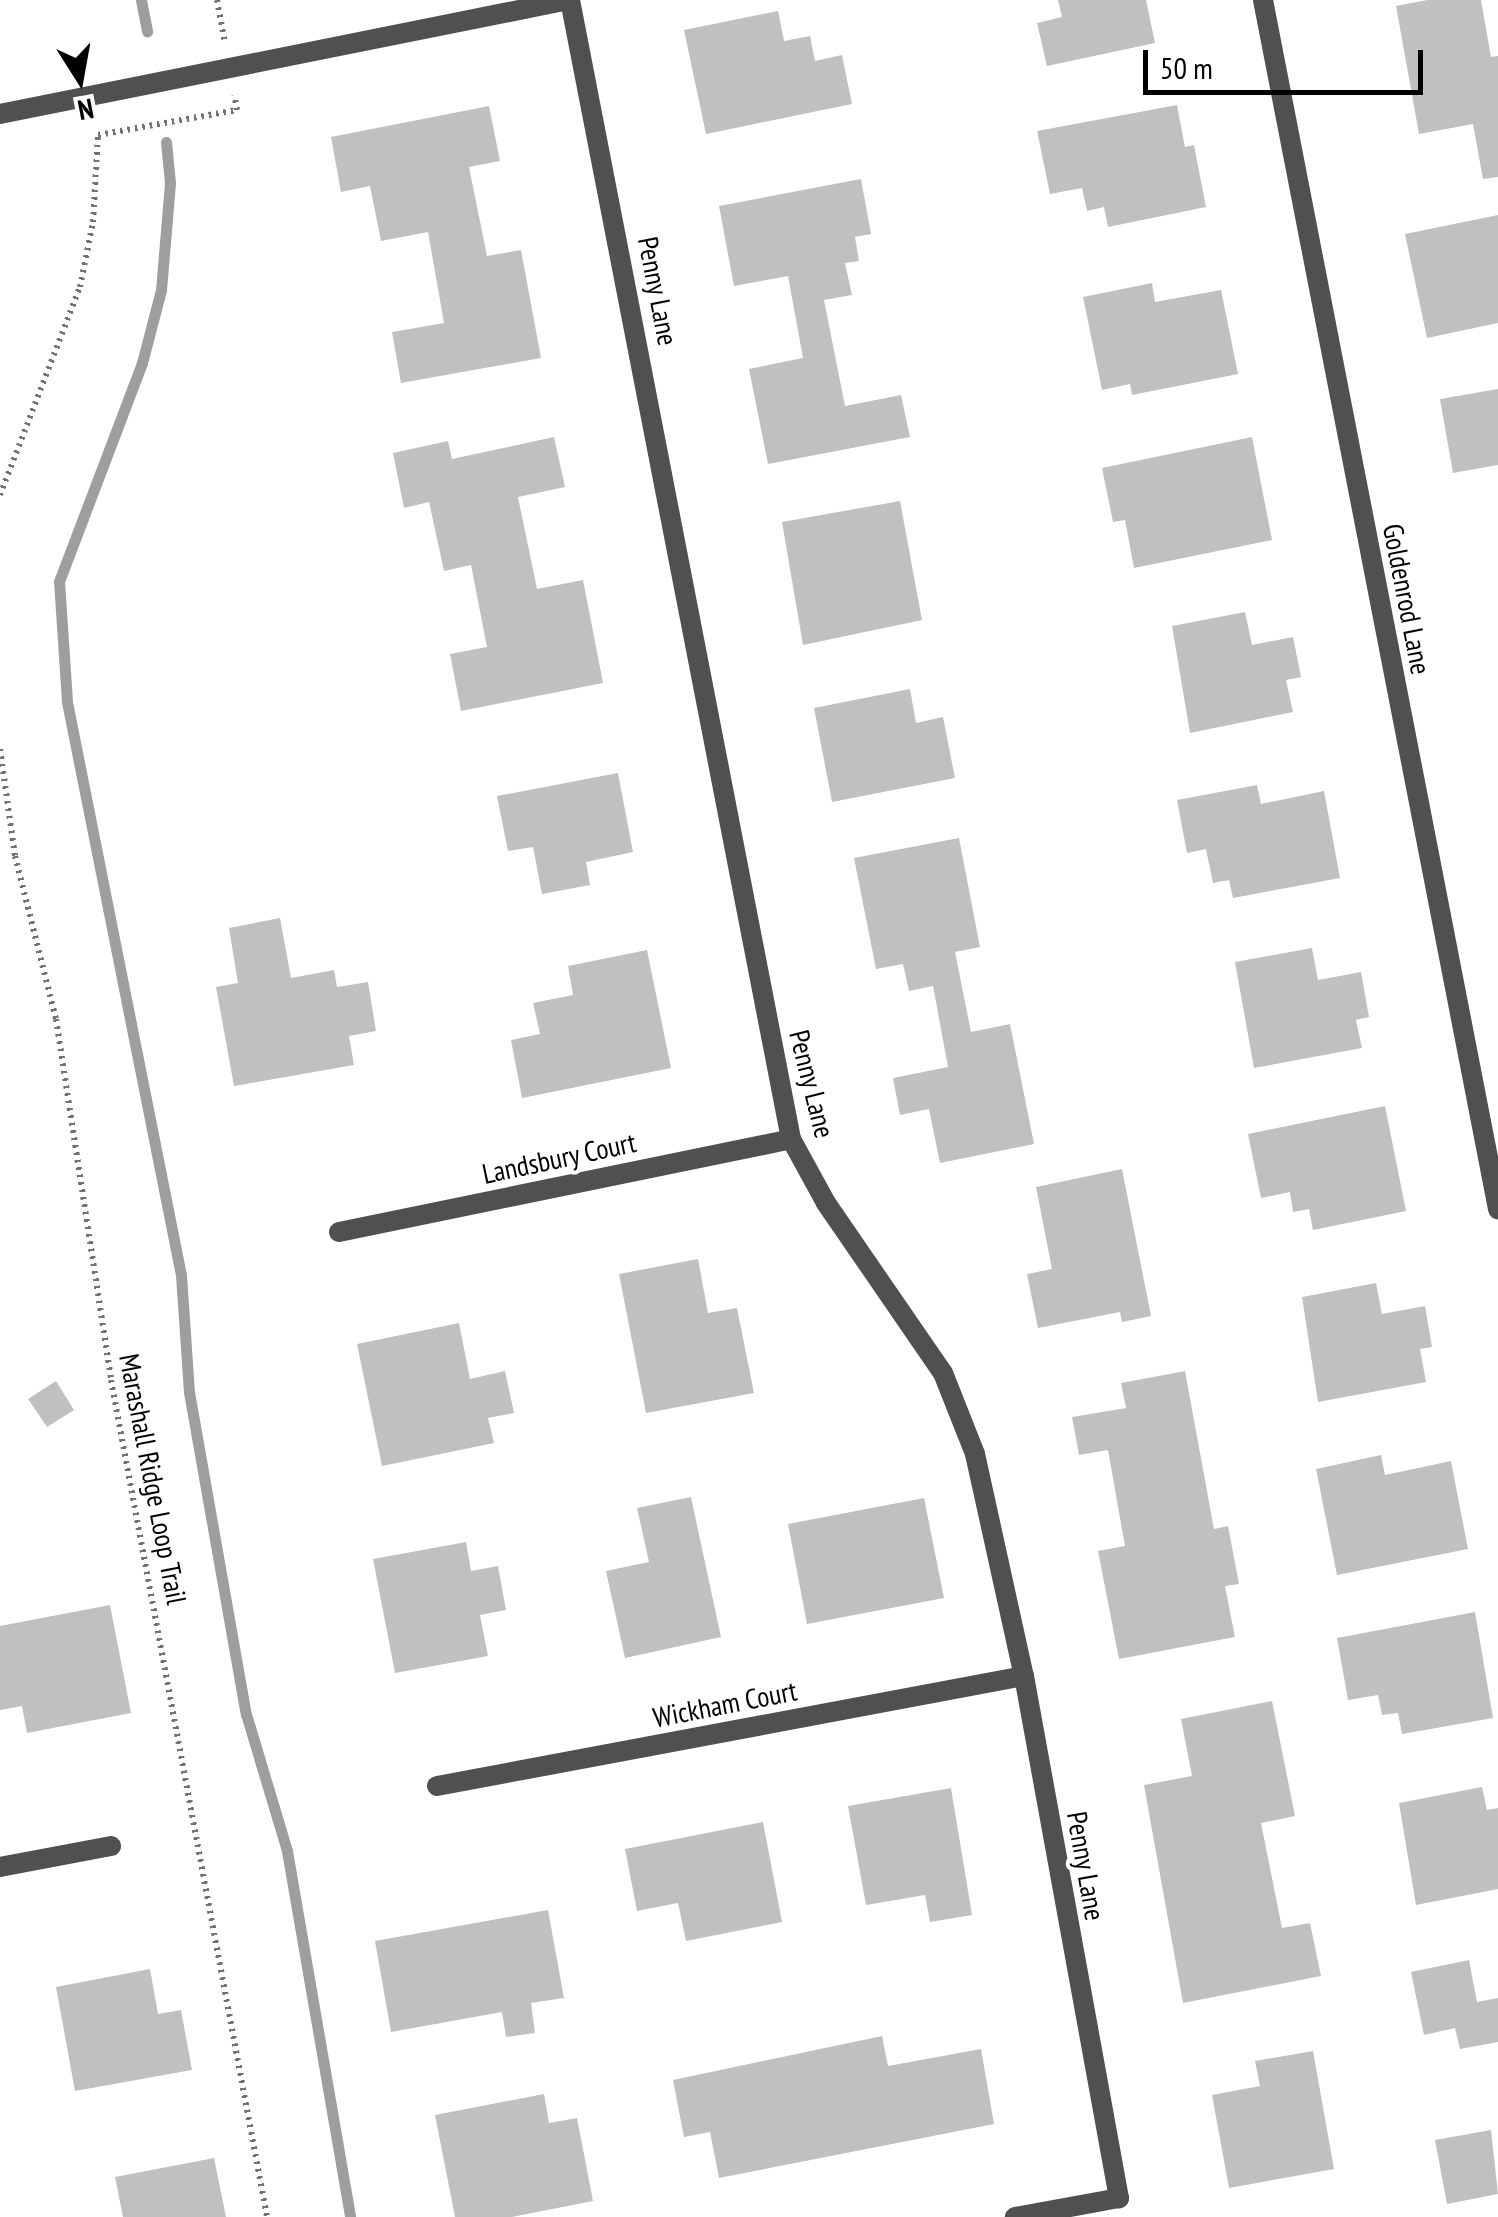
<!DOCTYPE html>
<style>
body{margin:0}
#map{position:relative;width:1498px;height:2217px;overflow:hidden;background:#fff;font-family:"PT Sans Narrow",sans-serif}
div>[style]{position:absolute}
.stream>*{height:11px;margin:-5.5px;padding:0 5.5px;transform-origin:5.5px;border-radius:5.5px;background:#9e9e9e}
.building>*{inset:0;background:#c0c0c0}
.path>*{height:6px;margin-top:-3px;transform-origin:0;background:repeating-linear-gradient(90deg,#727272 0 2.5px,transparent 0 7.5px)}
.minor>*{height:20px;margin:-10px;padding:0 10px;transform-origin:10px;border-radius:10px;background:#505050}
span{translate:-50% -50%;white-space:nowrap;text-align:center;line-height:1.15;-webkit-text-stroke:8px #fff;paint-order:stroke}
.street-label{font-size:28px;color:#000}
.north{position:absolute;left:30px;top:30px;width:100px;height:100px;-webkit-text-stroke:8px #fff;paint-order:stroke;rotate:169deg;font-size:28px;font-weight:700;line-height:40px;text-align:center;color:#000}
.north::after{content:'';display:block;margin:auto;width:35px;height:45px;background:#000;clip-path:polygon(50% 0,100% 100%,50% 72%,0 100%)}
.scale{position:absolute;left:1143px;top:50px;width:280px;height:45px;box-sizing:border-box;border:5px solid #000;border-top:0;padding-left:12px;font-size:30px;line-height:35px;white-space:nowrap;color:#000;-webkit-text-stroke:8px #fff;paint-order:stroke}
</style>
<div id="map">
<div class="stream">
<div style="left:141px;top:0;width:32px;rotate:79deg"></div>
<div style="left:166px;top:142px;width:41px;rotate:84.4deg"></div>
<div style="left:170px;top:183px;width:107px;rotate:94.8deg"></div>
<div style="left:161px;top:290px;width:75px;rotate:104.6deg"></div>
<div style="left:142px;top:363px;width:233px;rotate:110.8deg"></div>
<div style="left:59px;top:581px;width:121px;rotate:86.2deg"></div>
<div style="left:67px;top:702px;width:584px;rotate:78.75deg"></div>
<div style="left:181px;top:1275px;width:117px;rotate:86.1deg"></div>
<div style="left:189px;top:1392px;width:327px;rotate:80deg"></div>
<div style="left:246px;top:1714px;width:143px;rotate:73.3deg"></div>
<div style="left:287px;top:1851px;width:371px;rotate:80.2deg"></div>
</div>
<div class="building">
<div style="clip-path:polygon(1058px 0,1146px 0,1155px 43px,1047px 66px,1037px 23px,1062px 17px)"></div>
<div style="clip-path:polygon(1427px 0,1481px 0,1491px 57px,1498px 56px,1498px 177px,1483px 179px,1473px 124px,1419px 134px,1396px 6px)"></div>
<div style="clip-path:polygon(778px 11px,784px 41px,810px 36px,815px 61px,842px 55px,852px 104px,706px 134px,684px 30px)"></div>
<div style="clip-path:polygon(1177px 105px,1185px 147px,1194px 145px,1206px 207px,1108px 227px,1104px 207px,1087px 211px,1082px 188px,1050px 194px,1037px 131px)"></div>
<div style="clip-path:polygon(489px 106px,500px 161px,469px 167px,487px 256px,521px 250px,541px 358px,401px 383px,392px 332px,444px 323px,428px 232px,381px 241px,370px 186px,341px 192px,331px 137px)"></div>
<div style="clip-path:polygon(861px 179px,871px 234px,855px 237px,859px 261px,845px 263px,852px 295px,824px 300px,845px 406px,901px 395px,910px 437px,768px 464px,749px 369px,803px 358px,788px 276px,734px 286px,719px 206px)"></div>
<div style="clip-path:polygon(1498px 215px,1498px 323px,1427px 338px,1405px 234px)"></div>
<div style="clip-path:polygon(1152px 283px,1155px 302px,1221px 290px,1238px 374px,1132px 395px,1130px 384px,1102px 390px,1083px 297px)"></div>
<div style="clip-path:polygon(1498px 389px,1498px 465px,1453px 473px,1440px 399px)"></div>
<div style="clip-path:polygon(554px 437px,565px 487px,518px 497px,537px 589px,583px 580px,603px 683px,461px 711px,450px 654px,487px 647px,471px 565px,444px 571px,429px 502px,404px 508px,393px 453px,448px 441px,452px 459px)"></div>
<div style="clip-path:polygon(1252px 437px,1272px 540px,1134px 568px,1125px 520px,1113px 522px,1102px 468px)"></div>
<div style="clip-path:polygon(900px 501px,922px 620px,803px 645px,782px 522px)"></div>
<div style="clip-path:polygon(1245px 612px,1252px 645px,1293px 637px,1301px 677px,1286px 680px,1293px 712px,1190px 733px,1172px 626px)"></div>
<div style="clip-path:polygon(910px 689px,916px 723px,943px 717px,955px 778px,832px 802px,814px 708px)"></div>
<div style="clip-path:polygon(618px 773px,633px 852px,586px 862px,590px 885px,542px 894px,533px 847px,508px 851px,497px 796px)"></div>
<div style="clip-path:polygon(1257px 785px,1261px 804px,1324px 791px,1340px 878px,1233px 898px,1229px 880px,1213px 883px,1206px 849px,1187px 853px,1177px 800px)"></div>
<div style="clip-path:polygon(959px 838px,980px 947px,955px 952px,971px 1032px,1010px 1024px,1034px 1144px,940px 1163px,929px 1109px,900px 1115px,893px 1078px,948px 1067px,933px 986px,909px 991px,903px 964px,876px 969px,854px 858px)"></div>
<div style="clip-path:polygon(280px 918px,291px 978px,334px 970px,337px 987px,368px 982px,376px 1031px,349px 1036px,354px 1065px,234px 1086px,216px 987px,238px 983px,229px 928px)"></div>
<div style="clip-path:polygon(1312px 948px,1318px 980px,1361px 972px,1369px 1017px,1356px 1020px,1362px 1048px,1254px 1068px,1235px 962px)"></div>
<div style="clip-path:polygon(647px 950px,671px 1068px,522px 1098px,511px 1040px,540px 1034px,533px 1003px,573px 995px,568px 966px)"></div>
<div style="clip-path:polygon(1385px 1106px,1406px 1211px,1313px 1230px,1309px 1209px,1293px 1212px,1290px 1192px,1261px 1198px,1248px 1134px)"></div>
<div style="clip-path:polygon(1122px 1169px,1151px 1316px,1122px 1322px,1120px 1312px,1038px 1328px,1027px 1274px,1052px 1269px,1036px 1187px)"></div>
<div style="clip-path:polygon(698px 1259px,708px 1313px,737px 1308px,754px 1393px,646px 1413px,619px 1274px)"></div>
<div style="clip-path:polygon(1376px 1283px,1382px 1314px,1425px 1306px,1432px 1347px,1420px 1349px,1426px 1382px,1318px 1402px,1302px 1297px)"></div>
<div style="clip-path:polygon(459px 1323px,470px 1379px,505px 1371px,514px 1413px,488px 1418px,494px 1443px,382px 1466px,357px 1344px)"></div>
<div style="clip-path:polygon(1185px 1371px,1214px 1529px,1228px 1526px,1239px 1584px,1225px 1586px,1235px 1637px,1119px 1659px,1098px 1551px,1125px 1546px,1108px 1450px,1079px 1455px,1072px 1417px,1126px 1408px,1121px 1383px)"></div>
<div style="clip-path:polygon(56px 1381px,74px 1410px,47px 1427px,28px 1399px)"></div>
<div style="clip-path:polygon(1381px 1455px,1385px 1475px,1451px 1461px,1468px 1549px,1337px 1575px,1316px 1469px)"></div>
<div style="clip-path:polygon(691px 1497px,721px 1637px,625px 1658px,606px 1571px,649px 1562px,637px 1508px)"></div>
<div style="clip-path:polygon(924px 1498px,944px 1598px,807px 1624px,788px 1524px)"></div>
<div style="clip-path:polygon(466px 1542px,471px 1571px,498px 1566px,506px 1610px,480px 1615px,488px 1656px,395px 1673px,373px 1559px)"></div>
<div style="clip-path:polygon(110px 1605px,131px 1713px,27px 1733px,22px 1706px,0 1710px,0 1626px)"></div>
<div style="clip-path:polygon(1475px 1612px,1493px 1718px,1402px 1734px,1398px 1713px,1382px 1715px,1378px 1695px,1348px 1700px,1337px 1638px)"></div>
<div style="clip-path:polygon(1272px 1701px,1295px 1816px,1261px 1823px,1282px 1928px,1310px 1923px,1321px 1976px,1183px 2003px,1144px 1785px,1192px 1776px,1181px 1719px)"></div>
<div style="clip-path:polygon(1482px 1787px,1487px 1810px,1498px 1808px,1498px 1889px,1416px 1905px,1399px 1803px)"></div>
<div style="clip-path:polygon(951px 1788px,972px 1915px,930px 1922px,925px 1895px,866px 1905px,848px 1806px)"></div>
<div style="clip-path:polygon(763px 1822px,782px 1922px,686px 1941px,678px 1903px,637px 1911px,625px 1849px)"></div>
<div style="clip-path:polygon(548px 1910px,564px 1998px,531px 2003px,535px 2033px,506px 2037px,502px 2012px,391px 2032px,375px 1941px)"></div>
<div style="clip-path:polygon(1469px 1960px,1477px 2002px,1498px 1998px,1498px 2042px,1460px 2049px,1455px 2028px,1424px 2035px,1411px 1972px)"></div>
<div style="clip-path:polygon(150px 1969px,158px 2014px,181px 2010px,192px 2070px,75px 2091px,56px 1987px)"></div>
<div style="clip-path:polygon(882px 2036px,888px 2066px,981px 2049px,994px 2124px,719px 2178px,710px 2132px,684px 2137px,673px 2080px)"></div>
<div style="clip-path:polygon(1313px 2051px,1334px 2169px,1229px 2188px,1212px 2095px,1260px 2086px,1255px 2061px)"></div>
<div style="clip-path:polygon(544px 2094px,549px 2123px,577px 2118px,593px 2201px,512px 2217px,455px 2217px,435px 2115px)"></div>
<div style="clip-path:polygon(1491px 2130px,1498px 2194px,1447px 2204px,1435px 2140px)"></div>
<div style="clip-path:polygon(214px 2158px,226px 2217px,123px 2217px,115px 2177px)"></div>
</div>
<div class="path">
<div style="left:217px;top:0;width:44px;rotate:79.5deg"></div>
<div style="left:0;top:495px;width:223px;rotate:-69deg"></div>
<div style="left:80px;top:287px;width:66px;rotate:-78.7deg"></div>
<div style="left:93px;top:222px;width:87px;rotate:-86.7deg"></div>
<div style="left:98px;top:135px;width:141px;rotate:-10.2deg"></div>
<div style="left:237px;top:110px;width:15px;rotate:-101deg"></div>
<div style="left:0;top:749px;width:108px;rotate:82deg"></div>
<div style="left:15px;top:856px;width:168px;rotate:75.9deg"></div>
<div style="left:56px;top:1019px;width:365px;rotate:81.3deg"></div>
<div style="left:111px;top:1380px;width:851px;rotate:79.44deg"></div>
</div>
<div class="minor">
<div style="left:570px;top:0;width:1160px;rotate:79.02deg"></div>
<div style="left:791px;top:1139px;width:73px;rotate:61.3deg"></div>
<div style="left:826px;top:1203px;width:206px;rotate:55.5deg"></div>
<div style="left:943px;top:1373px;width:87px;rotate:68.4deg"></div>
<div style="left:975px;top:1454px;width:227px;rotate:77.6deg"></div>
<div style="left:1024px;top:1676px;width:531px;rotate:79.69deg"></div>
<div style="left:1119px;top:2198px;width:106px;rotate:169.6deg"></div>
<div style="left:1263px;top:0;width:1232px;rotate:79deg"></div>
<div style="left:0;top:114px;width:580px;rotate:-11.33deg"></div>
<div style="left:339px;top:1232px;width:461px;rotate:-11.6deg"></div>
<div style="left:437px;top:1786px;width:597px;rotate:-10.61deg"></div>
<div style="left:0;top:1867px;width:113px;rotate:-10.7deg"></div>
</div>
<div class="street-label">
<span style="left:658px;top:291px;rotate:79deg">Penny Lane</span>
<span style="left:1407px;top:599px;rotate:79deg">Goldenrod Lane</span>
<span style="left:812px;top:1084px;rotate:76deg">Penny Lane</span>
<span style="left:559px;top:1158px;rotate:-12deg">Landsbury Court</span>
<span style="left:153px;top:1479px;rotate:79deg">Marashall Ridge Loop Trail</span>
<span style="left:725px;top:1704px;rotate:-11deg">Wickham Court</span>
<span style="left:1086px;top:1866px;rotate:80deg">Penny Lane</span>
</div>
<div class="north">N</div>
<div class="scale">50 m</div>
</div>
